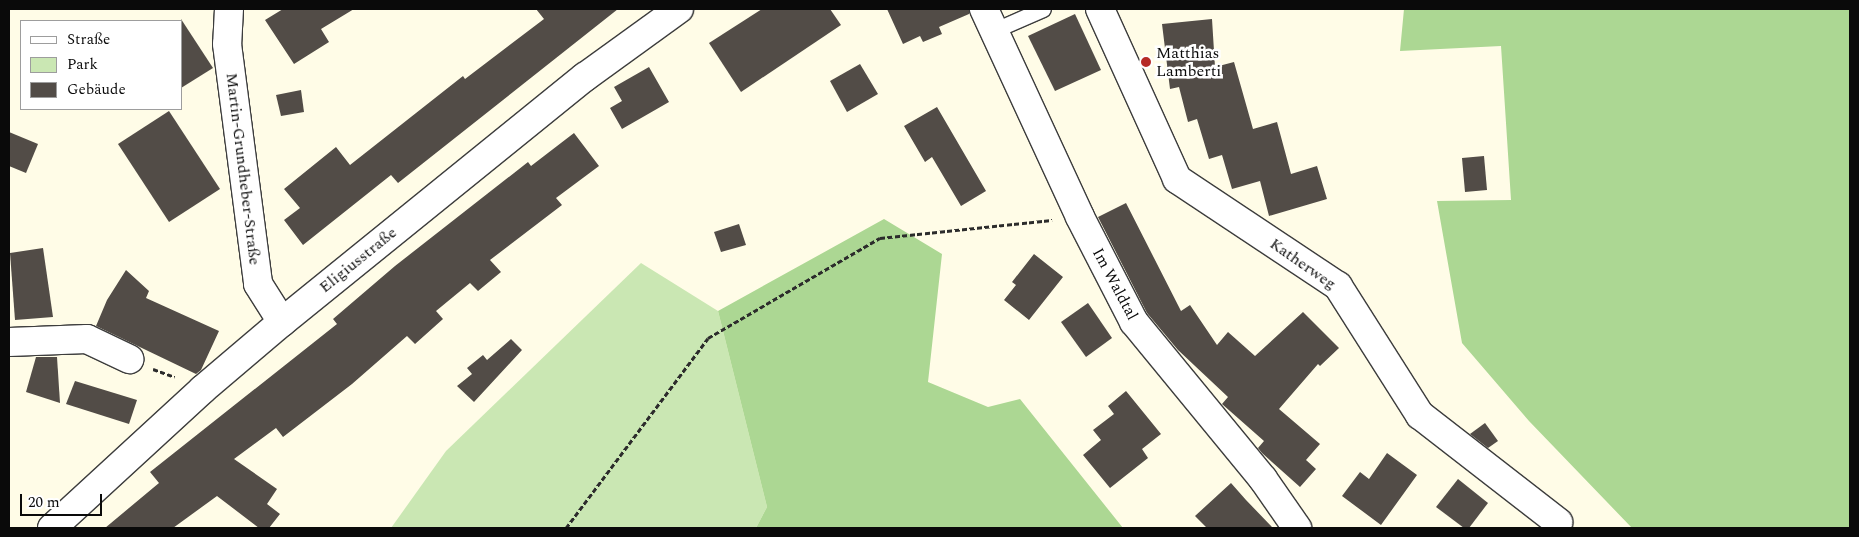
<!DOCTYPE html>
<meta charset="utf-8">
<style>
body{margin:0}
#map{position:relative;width:1859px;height:537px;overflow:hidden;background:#fffce7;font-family:Spectral,serif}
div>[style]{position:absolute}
.green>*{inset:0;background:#cae7b3}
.forest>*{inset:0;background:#acd793}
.building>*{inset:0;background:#524c47}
.path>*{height:3px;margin-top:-1.5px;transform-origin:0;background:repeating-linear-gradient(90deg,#2c2c2c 0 5px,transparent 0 7.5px)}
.roads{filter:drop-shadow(1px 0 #3d3d3d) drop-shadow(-1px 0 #3d3d3d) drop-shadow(0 1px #3d3d3d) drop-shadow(0 -1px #3d3d3d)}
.service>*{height:15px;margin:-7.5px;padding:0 7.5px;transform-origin:7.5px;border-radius:7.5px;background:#fff}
.minor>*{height:28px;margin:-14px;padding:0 14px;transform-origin:14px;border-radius:14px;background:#fff}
.tertiary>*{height:28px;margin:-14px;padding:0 14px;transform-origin:14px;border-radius:14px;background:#fff}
.dots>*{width:14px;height:14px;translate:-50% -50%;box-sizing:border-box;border:2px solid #fff;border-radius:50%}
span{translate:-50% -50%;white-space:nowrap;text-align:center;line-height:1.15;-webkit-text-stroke:5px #fff;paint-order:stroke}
.poi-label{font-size:16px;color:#0a0a0a}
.left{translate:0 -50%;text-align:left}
.street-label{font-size:16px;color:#0a0a0a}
.frame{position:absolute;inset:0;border:10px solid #0a0a0a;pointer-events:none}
.legend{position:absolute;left:20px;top:20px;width:162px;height:90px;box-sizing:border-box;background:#fff;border:1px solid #9d9d9d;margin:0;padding:6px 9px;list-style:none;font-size:15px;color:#0a0a0a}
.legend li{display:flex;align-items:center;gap:10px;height:25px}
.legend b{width:25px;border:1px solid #9d9d9d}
.scale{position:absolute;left:20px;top:494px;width:82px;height:22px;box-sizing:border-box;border:2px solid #0a0a0a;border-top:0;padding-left:6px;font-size:15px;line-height:18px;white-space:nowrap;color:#0a0a0a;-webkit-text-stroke:4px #fff;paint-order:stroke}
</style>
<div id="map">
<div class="green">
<div style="clip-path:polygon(641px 263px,718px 311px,767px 507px,756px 528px,391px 528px,446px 451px)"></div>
</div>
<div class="forest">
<div style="clip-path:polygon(1404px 9px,1850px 9px,1850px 528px,1632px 528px,1529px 421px,1462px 343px,1437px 201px,1511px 200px,1501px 46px,1400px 51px)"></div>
<div style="clip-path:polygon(884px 219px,942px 254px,928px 382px,988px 407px,1020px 399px,1123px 528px,756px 528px,767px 507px,718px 311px)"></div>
</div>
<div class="building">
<div style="clip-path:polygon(283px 9px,354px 9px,321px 29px,329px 42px,294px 64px,265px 20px)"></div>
<div style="clip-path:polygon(536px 9px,618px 9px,398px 183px,391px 175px,303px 245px,284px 220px,300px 208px,284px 189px,336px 147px,350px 165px,463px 76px,465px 79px,544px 19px)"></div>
<div style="clip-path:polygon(762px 9px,830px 9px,841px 25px,741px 92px,709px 43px)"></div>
<div style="clip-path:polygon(887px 9px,969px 9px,969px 14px,939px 27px,942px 34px,923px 42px,920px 36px,903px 44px)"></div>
<div style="clip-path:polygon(1075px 14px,1101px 70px,1055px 91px,1028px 36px)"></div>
<div style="clip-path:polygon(181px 19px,213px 68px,181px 88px)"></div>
<div style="clip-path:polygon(1212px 19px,1215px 67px,1234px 62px,1253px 129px,1277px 122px,1291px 174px,1317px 166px,1327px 199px,1269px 216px,1260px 181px,1232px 189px,1222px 155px,1209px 159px,1197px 119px,1188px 122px,1179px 87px,1170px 89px,1162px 24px)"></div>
<div style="clip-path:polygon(860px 64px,878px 94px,847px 112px,830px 81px)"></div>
<div style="clip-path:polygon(649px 67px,669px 102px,622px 129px,610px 108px,622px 101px,614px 87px)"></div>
<div style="clip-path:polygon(301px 90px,304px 112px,281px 116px,276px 95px)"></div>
<div style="clip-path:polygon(937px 107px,986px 191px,961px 206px,932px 157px,925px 162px,904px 126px)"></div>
<div style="clip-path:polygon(169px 111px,220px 189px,169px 222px,118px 144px)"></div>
<div style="clip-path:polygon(9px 132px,38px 144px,26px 173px,9px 166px)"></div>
<div style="clip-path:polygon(574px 133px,599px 166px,556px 198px,562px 205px,490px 260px,501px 272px,478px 291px,470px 283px,436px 311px,443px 319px,415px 344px,407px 336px,352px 384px,283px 437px,276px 428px,234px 459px,277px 489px,267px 504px,280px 514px,269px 528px,259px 528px,217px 496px,173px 528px,105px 528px,159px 483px,150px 472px,337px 324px,333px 319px,395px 266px,528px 162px,531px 166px)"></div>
<div style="clip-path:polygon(1484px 156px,1487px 190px,1465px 192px,1462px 158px)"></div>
<div style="clip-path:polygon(1126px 203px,1181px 311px,1190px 305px,1217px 345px,1228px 332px,1255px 356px,1303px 312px,1339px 348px,1320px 366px,1318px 364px,1279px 409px,1320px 444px,1306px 460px,1316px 469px,1300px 487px,1262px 453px,1258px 448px,1264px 441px,1222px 404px,1228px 397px,1178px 350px,1147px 313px,1098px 217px)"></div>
<div style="clip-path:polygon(739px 224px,746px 245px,721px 252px,714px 232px)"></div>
<div style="clip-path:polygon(43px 248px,53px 317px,15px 320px,10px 253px)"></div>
<div style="clip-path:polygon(1034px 254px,1063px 277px,1029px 320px,1004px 300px,1016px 285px,1012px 282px)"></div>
<div style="clip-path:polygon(126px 270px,149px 291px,146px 298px,219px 331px,201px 370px,196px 374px,96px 326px,107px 300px)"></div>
<div style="clip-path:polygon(1088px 303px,1112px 338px,1086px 357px,1061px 322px)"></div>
<div style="clip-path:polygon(511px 339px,522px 350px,474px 402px,457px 386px,472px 374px,467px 368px,483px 355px,487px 360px)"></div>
<div style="clip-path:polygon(36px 357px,57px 357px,60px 403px,26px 392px)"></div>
<div style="clip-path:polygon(75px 381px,137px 400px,129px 424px,66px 404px)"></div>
<div style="clip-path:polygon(1126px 391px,1161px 434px,1142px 449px,1148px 458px,1110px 488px,1083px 455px,1101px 440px,1093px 430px,1114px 414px,1108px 406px)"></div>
<div style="clip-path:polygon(1485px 423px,1498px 441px,1488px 448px,1470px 434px)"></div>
<div style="clip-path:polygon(1387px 453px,1417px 475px,1381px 525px,1342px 496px,1360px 472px,1369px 479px)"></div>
<div style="clip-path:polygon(1458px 479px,1488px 503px,1469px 528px,1464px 528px,1436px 507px)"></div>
<div style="clip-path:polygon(1231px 483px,1246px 500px,1273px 528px,1207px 528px,1195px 516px)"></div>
</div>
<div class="path">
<div style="left:153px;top:369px;width:23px;rotate:20deg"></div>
<div style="left:566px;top:528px;width:237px;rotate:-53.2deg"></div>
<div style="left:708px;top:338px;width:199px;rotate:-30.2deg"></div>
<div style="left:880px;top:238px;width:173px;rotate:-6deg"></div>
</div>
<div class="roads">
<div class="service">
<div style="left:995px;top:30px;width:52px;rotate:-23.6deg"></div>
</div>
<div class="minor">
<div style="left:229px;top:9px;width:35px;rotate:93deg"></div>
<div style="left:227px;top:44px;width:242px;rotate:82.6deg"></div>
<div style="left:258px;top:284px;width:45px;rotate:57.7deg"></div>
<div style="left:984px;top:9px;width:229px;rotate:65.2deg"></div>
<div style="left:1080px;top:217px;width:118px;rotate:62.8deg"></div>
<div style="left:1134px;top:322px;width:203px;rotate:50.6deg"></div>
<div style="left:1263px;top:479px;width:60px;rotate:55.2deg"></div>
<div style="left:1100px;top:9px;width:187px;rotate:65.6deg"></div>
<div style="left:1177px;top:179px;width:193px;rotate:33.6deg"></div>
<div style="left:1338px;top:286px;width:153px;rotate:57.6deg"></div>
<div style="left:1420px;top:415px;width:175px;rotate:37.8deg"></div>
<div style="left:9px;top:342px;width:78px;rotate:-2.2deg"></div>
<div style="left:87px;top:339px;width:47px;rotate:25.5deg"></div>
</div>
<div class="tertiary">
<div style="left:52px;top:528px;width:205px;rotate:-42.6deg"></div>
<div style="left:203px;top:389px;width:104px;rotate:-40.3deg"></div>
<div style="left:282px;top:322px;width:390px;rotate:-39deg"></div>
<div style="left:585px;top:77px;width:116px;rotate:-35.9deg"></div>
</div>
</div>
<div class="dots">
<div style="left:1146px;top:62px;background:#b62a26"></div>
</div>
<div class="poi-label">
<span class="left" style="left:1156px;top:62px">Matthias<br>Lamberti</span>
</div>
<div class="street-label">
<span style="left:243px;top:169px;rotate:83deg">Martin-Grundheber-Straße</span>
<span style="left:358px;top:260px;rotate:-39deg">Eligiusstraße</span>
<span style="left:1303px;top:264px;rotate:35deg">Katherweg</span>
<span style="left:1115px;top:284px;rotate:62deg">Im Waldtal</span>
</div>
<div class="frame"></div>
<ul class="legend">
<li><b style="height:6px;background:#fff"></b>Straße</li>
<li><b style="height:14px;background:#cae7b3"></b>Park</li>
<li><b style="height:14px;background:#524c47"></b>Gebäude</li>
</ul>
<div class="scale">20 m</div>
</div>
